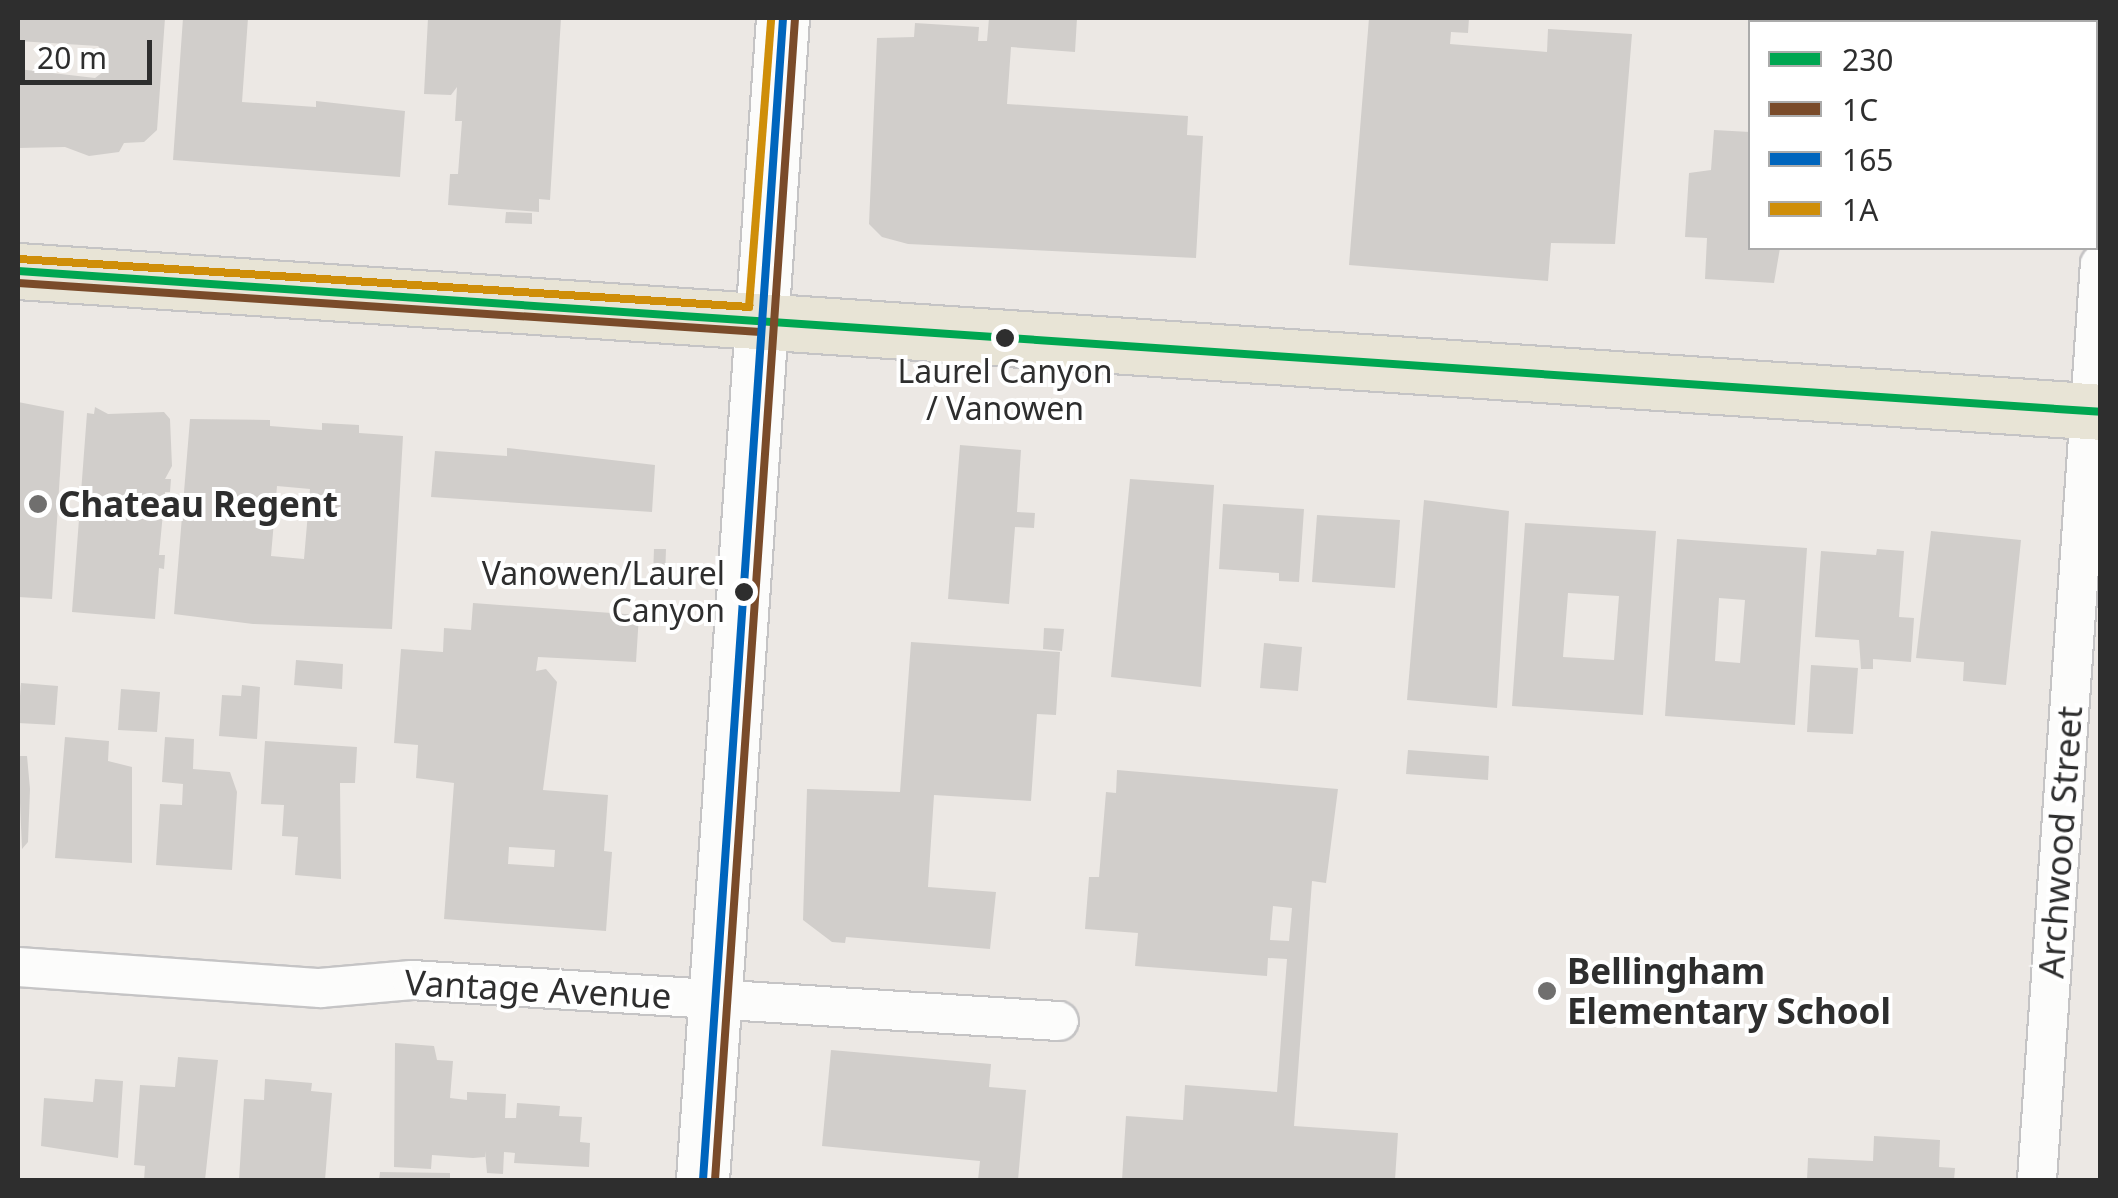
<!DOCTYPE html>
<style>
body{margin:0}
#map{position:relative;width:2118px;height:1198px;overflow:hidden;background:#ece8e4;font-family:"Noto Sans",sans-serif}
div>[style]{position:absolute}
.building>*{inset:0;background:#d1cecb}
.roads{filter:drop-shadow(2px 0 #c5c4c5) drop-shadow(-2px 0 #c5c4c5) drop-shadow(0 2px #c5c4c5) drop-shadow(0 -2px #c5c4c5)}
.street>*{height:38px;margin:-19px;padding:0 19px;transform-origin:19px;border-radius:19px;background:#fcfcfb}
.secondary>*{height:52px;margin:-26px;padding:0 26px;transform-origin:26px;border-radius:26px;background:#fcfcfb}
.primary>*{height:55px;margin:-27.5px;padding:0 27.5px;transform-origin:27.5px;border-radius:27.5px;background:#e8e4d6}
.bus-1>*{height:8px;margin:-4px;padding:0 4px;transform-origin:4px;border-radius:4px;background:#00a651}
.bus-2>*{height:8px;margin:-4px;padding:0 4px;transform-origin:4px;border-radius:4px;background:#7a4b2a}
.bus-3>*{height:8px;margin:-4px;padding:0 4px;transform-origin:4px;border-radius:4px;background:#0065bd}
.bus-4>*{height:8px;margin:-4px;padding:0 4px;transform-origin:4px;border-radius:4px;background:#cf8e09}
.dots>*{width:28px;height:28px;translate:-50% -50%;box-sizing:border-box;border:5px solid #fff;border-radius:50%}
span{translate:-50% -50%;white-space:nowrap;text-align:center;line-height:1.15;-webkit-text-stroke:8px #fff;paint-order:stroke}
.bus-label{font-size:32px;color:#2e2e2e}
.right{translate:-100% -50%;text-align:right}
.poi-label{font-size:35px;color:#2e2e2e;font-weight:700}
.left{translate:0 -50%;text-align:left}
.street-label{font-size:35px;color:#2e2e2e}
.frame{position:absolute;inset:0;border:20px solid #2e2e2e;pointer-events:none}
.legend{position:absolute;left:1748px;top:20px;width:350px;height:230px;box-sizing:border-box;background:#fff;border:2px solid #ababab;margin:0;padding:12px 18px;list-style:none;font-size:30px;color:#2e2e2e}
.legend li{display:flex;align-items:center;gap:20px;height:50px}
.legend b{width:50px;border:2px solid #ababab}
.scale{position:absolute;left:20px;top:40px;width:132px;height:45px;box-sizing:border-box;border:5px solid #2e2e2e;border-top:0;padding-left:12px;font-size:30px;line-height:35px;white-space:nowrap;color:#2e2e2e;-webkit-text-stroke:8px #fff;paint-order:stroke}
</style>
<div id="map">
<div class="building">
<div style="clip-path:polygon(18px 18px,165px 18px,157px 130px,144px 142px,124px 143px,119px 152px,89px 156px,65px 147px,18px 148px,18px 69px,95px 78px,107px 69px,108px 57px,98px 46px,18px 41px)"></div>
<div style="clip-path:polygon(183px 18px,248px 18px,242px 102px,316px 107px,316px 101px,405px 111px,400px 177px,173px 160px)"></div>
<div style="clip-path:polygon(428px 18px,561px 18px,550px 200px,539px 199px,539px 212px,448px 205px,450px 174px,458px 174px,462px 121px,455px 121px,457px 87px,451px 95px,424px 94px)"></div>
<div style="clip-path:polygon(989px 18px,1077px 18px,1075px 52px,1011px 47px,1007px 104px,1188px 116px,1187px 135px,1203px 136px,1196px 258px,908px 244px,882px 237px,869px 224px,877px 38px,914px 37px,915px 23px,979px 27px,978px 41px,987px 41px)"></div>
<div style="clip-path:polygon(1369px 18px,1469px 18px,1468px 33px,1451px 32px,1450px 44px,1547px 52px,1548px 29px,1632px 34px,1615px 244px,1551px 243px,1548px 281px,1349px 265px)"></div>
<div style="clip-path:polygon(1714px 130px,1750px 132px,1750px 248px,1780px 248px,1774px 283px,1705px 279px,1707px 238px,1685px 237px,1689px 173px,1711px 170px)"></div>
<div style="clip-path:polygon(506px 212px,532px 213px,532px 224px,505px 223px)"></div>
<div style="clip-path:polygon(18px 402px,64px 411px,52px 599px,18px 597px)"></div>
<div style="clip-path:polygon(95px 407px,108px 414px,164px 412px,170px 419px,172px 466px,165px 479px,171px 479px,170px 492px,165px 492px,159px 555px,165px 555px,164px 569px,159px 568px,155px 619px,72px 612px,87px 413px,94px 414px)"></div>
<div style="clip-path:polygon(evenodd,190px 419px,270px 420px,270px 426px,322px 430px,322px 423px,359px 425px,359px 433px,403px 436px,392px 629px,253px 624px,174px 614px,190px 419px,277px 486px,310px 489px,304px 559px,271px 556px,277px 486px)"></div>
<div style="clip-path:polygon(960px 445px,1021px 450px,1017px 512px,1035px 513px,1034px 528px,1015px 527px,1009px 604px,948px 599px)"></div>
<div style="clip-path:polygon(507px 448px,655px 465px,652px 512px,431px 497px,435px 451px,507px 456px)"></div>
<div style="clip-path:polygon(1130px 479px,1214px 485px,1201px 687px,1111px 677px)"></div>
<div style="clip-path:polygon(1424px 500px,1509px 511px,1497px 708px,1407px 700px)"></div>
<div style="clip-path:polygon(1223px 504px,1304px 509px,1299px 582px,1279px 581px,1279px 573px,1219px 569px)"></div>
<div style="clip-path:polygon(1317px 515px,1400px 520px,1395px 588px,1312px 582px)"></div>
<div style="clip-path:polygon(evenodd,1525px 523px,1656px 531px,1643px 715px,1512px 706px,1525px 523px,1568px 593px,1619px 596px,1614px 660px,1563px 657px,1568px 593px)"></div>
<div style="clip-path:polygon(1931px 531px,2021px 540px,2006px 685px,1963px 681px,1964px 662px,1916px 658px)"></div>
<div style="clip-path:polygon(evenodd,1677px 539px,1807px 548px,1795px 725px,1665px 716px,1677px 539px,1719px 598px,1745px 600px,1740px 663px,1715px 661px,1719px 598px)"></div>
<div style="clip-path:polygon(654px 549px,666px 549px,665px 577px,653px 576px)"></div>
<div style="clip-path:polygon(1877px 549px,1904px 551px,1899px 617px,1914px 618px,1911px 662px,1873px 659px,1873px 669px,1861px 669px,1859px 640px,1815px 637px,1821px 551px,1876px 555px)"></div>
<div style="clip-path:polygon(evenodd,473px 603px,639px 615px,636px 662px,538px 657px,536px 671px,546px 669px,557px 682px,543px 790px,608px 795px,604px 851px,612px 852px,606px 931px,444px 919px,454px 783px,416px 778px,418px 745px,394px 743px,401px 649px,443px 652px,444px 628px,471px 630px,473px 603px,509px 847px,555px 850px,554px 867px,508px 864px,509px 847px)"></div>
<div style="clip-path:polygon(1044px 628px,1064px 629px,1062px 651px,1043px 649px)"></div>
<div style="clip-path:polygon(911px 642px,1060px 652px,1056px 715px,1037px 714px,1031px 801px,934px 795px,928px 887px,996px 892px,990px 949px,846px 937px,845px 943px,832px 942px,803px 920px,807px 789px,900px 792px)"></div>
<div style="clip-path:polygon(1264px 643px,1302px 647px,1298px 691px,1260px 688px)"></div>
<div style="clip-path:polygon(296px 660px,343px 664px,342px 689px,294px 685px)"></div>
<div style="clip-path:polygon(1811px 665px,1858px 668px,1853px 734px,1807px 732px)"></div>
<div style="clip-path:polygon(21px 683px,58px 686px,55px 725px,18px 723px)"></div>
<div style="clip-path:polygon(242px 685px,260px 687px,257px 739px,219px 736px,222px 695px,241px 696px)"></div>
<div style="clip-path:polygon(121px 689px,160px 692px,157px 732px,118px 730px)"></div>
<div style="clip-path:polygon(65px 737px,109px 741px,108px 761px,132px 767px,132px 863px,55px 858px)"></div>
<div style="clip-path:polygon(165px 737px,194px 739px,193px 769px,230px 772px,237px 792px,232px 870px,156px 865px,160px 804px,182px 805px,183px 784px,162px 782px)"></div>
<div style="clip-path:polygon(265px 741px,357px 747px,355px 783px,340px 783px,341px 879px,295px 875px,298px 837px,282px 836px,284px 805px,261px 804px)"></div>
<div style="clip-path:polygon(1408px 750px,1489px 756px,1488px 780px,1406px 774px)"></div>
<div style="clip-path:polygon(18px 756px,27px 756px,30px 789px,28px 842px,22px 849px)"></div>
<div style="clip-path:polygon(evenodd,1117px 770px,1338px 789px,1326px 883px,1312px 881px,1294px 1126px,1398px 1133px,1395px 1180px,1122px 1180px,1126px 1116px,1183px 1120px,1185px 1085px,1277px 1092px,1287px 959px,1268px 958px,1267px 976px,1135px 966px,1138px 933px,1085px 929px,1089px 877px,1099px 877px,1106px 792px,1116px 793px,1117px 770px,1273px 906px,1292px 908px,1289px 941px,1270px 940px,1273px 906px)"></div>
<div style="clip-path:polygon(395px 1043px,434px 1046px,437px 1060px,453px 1061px,450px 1098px,467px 1100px,467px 1092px,506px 1094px,505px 1118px,516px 1118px,517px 1103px,560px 1106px,559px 1116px,582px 1117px,580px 1142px,590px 1143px,589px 1167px,514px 1163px,515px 1153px,504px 1152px,503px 1174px,487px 1173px,485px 1151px,485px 1157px,473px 1158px,432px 1155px,431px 1169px,394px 1167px)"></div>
<div style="clip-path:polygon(831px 1050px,991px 1064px,989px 1087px,1026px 1090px,1018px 1180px,978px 1180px,980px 1161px,822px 1146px)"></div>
<div style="clip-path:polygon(178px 1057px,218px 1060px,205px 1180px,144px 1180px,145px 1166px,134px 1165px,140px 1085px,175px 1087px)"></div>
<div style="clip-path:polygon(95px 1079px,123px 1081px,118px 1158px,41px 1146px,44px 1098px,93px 1102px)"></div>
<div style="clip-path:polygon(265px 1079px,312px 1083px,311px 1091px,332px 1093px,325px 1180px,239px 1180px,244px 1099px,264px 1100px)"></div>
<div style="clip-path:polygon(1874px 1136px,1940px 1140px,1939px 1167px,1955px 1168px,1954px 1180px,1807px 1180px,1808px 1158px,1873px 1161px)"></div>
<div style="clip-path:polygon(380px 1172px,450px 1173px,450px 1180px,379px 1180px)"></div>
</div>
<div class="roads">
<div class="street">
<div style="left:18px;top:967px;width:303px;rotate:4deg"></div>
<div style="left:320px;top:988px;width:92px;rotate:-5deg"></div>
<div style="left:412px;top:980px;width:648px;rotate:3.63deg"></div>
<div style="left:2037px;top:1180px;width:918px;rotate:-86.07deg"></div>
</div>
<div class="secondary">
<div style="left:703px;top:1180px;width:1165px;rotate:-86.06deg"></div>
</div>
<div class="primary">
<div style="left:18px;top:271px;width:2087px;rotate:3.87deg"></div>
</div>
</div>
<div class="bus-1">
<div style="left:18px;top:271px;width:2087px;rotate:3.87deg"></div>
</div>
<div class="bus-2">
<div style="left:18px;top:283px;width:744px;rotate:3.78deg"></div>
<div style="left:715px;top:1180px;width:1164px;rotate:-86.06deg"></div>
</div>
<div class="bus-3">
<div style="left:703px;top:1180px;width:1165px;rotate:-86.06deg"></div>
</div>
<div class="bus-4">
<div style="left:19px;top:259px;width:732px;rotate:3.76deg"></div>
<div style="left:749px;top:307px;width:290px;rotate:-85.6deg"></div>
</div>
<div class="dots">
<div style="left:1005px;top:338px;background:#2e2e2e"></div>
<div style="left:38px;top:504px;background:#706f6e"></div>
<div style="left:744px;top:592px;background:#2e2e2e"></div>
<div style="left:1547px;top:991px;background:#706f6e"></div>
</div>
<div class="bus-label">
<span style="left:1005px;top:390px">Laurel Canyon<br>/ Vanowen</span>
<span class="right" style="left:725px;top:592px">Vanowen/Laurel<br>Canyon</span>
</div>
<div class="poi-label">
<span class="left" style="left:58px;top:504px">Chateau Regent</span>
<span class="left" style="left:1567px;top:991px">Bellingham<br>Elementary School</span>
</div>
<div class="street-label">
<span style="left:2060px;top:842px;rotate:-86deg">Archwood Street</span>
<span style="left:538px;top:989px;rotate:3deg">Vantage Avenue</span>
</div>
<div class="frame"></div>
<ul class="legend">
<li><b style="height:12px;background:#00a651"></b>230</li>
<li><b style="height:12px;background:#7a4b2a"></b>1C</li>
<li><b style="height:12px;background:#0065bd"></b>165</li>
<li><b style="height:12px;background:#cf8e09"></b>1A</li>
</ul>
<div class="scale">20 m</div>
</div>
